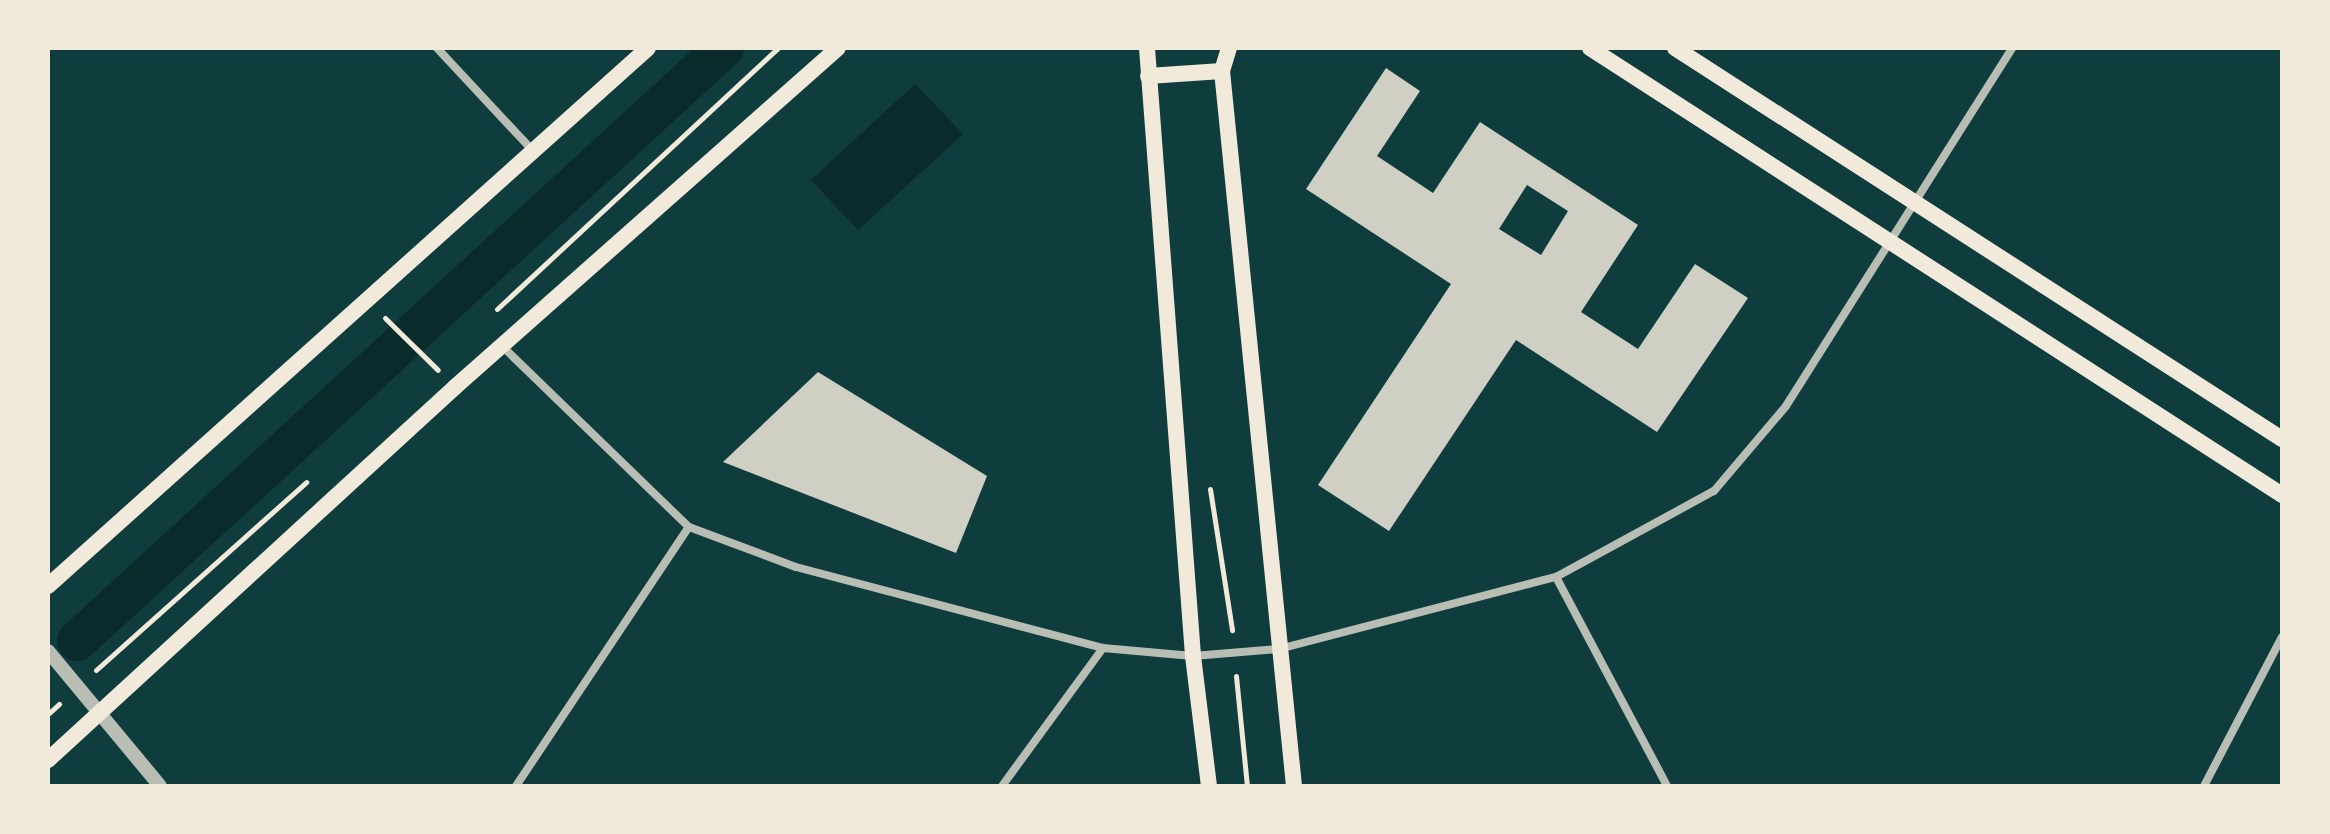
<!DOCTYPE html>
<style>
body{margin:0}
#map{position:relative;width:2330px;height:834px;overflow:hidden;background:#0f3d3e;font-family:Ubuntu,sans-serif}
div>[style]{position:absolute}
.water>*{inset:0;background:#0a2a2b}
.canal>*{height:40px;margin:-20px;padding:0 20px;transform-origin:20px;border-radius:20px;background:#0a2a2b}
.building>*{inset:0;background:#cfcfc3}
.path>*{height:5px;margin:-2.5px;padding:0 2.5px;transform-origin:2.5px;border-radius:2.5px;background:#f1e9da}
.minor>*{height:8px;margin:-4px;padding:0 4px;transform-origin:4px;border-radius:4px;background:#b8beb3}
.tertiary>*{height:14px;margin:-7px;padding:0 7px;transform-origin:7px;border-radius:7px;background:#b8beb3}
.secondary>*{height:16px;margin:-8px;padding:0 8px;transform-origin:8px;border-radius:8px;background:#f1e9da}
span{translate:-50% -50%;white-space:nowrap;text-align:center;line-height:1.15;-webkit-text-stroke:8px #f1e9da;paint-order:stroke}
.frame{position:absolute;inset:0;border:50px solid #f1e9da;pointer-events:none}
</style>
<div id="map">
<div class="water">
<div style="clip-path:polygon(915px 84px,963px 134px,858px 230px,811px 180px)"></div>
</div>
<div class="canal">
<div style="left:77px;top:641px;width:878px;rotate:-42.51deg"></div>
</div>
<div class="building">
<div style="clip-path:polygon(evenodd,1386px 68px,1420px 91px,1377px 156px,1433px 193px,1480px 122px,1638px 225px,1581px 312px,1638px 349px,1695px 264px,1748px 298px,1657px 432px,1516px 340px,1389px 531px,1318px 485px,1451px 284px,1306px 189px,1386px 68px,1527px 185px,1568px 211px,1541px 255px,1499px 229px,1527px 185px)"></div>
<div style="clip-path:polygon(818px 372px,987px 476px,956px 553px,723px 462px)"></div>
</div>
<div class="path">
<div style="left:497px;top:309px;width:384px;rotate:-42.9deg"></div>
<div style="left:385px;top:318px;width:74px;rotate:44.5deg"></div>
<div style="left:1210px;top:489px;width:143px;rotate:81.1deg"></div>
<div style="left:2282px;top:534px;width:8px;rotate:90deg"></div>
<div style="left:96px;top:670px;width:282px;rotate:-41.8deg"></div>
<div style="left:1236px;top:676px;width:111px;rotate:84.3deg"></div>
<div style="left:48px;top:714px;width:15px;rotate:-42deg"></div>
</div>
<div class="minor">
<div style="left:437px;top:48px;width:142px;rotate:47deg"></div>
<div style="left:502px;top:346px;width:260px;rotate:44.1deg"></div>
<div style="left:689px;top:527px;width:114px;rotate:20.5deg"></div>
<div style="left:796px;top:567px;width:318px;rotate:14.8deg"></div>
<div style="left:1103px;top:648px;width:90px;rotate:5.1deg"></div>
<div style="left:1193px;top:656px;width:86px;rotate:-4.7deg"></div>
<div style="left:1279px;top:649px;width:286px;rotate:-14.6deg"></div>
<div style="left:1556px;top:577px;width:180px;rotate:-28.6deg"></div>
<div style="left:1714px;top:491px;width:111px;rotate:-49.7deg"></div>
<div style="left:1786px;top:406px;width:423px;rotate:-57.7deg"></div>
<div style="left:1556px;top:577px;width:237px;rotate:62deg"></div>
<div style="left:516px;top:786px;width:311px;rotate:-56.3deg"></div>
<div style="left:1002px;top:786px;width:171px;rotate:-53.8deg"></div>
<div style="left:2204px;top:786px;width:168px;rotate:-62.4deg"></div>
</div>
<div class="tertiary">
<div style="left:48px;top:651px;width:175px;rotate:50.3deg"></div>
</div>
<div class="secondary">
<div style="left:1147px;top:48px;width:610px;rotate:85.67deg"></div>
<div style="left:1193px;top:656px;width:131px;rotate:83deg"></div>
<div style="left:1229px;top:48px;width:24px;rotate:107deg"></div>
<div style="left:1222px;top:71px;width:719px;rotate:84.25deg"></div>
<div style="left:1590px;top:48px;width:824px;rotate:32.86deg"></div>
<div style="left:1675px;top:48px;width:722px;rotate:32.79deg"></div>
<div style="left:1148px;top:76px;width:74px;rotate:-3.9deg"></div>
<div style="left:48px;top:586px;width:806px;rotate:-41.88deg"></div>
<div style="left:48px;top:760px;width:552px;rotate:-42.5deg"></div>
<div style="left:455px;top:387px;width:511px;rotate:-41.51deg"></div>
</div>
<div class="frame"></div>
</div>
